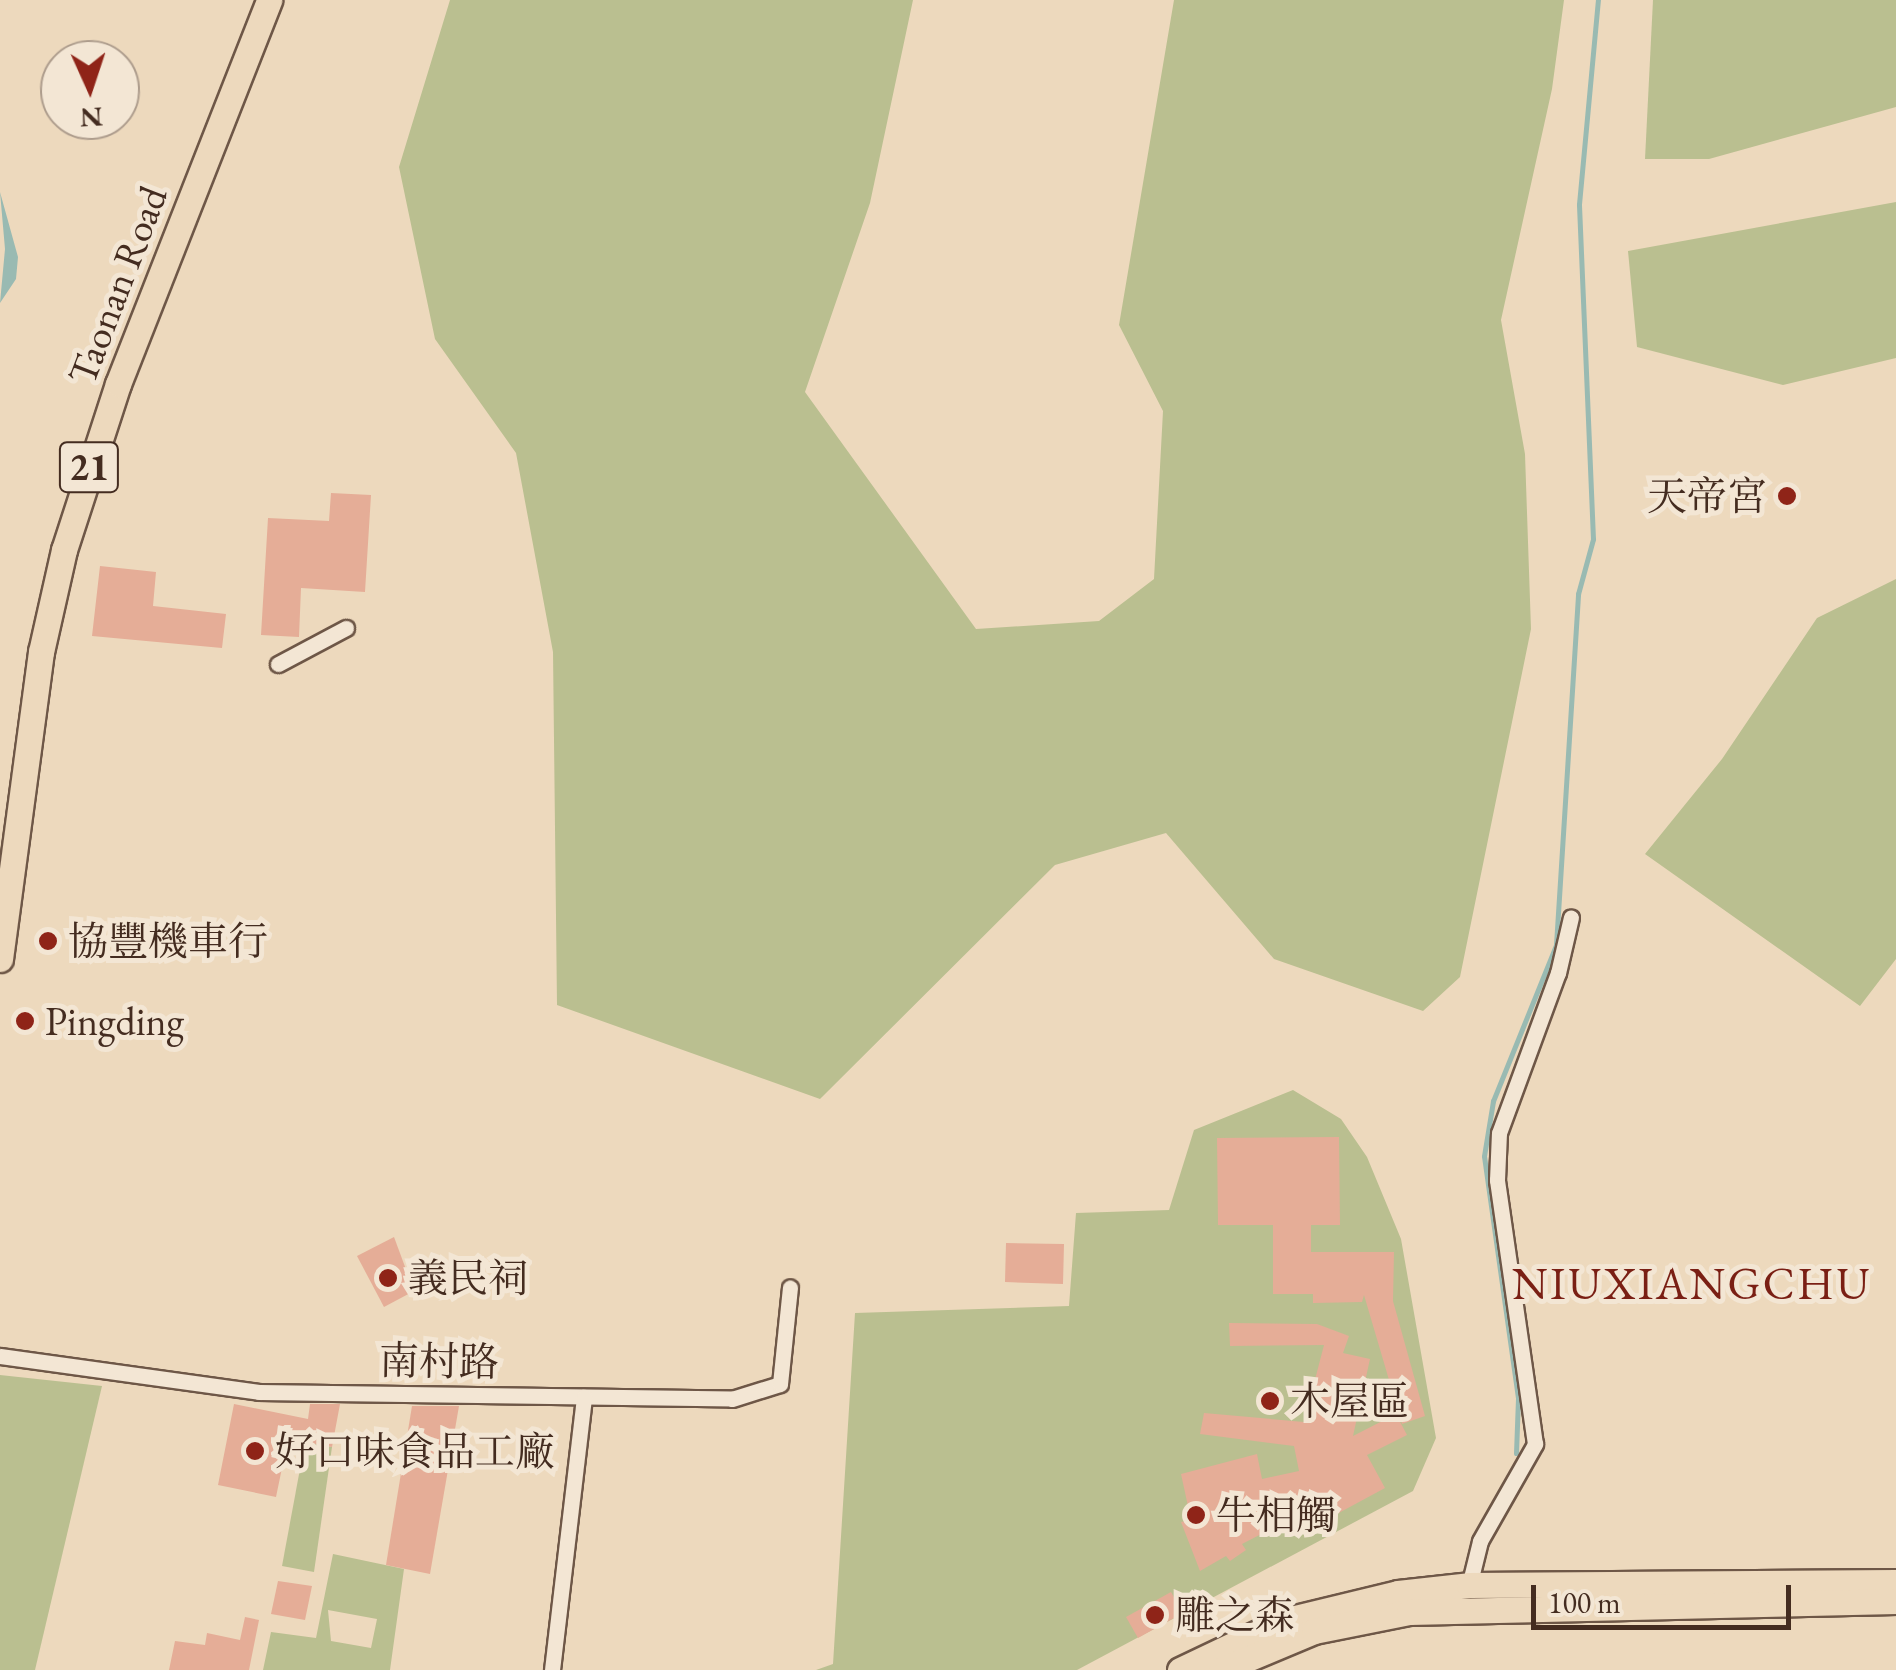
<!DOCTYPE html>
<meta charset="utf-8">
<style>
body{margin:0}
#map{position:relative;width:1896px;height:1670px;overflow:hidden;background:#edd9bd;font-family:"EB Garamond","Noto Serif TC",serif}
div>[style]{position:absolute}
.green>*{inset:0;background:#babf90}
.water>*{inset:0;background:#99bab2}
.stream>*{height:5px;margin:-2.5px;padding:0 2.5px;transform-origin:2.5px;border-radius:2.5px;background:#99bab2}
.building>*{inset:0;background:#e5ad97}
.roads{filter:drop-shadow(2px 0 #6e5747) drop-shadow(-2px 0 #6e5747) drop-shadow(0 2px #6e5747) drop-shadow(0 -2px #6e5747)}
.minor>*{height:15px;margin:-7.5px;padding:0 7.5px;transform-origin:7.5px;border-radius:7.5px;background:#f3e6d4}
.primary>*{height:25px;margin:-12.5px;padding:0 12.5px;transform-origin:12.5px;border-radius:12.5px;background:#edd9bd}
.dots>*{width:28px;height:28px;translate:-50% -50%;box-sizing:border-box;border:5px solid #f3e6d4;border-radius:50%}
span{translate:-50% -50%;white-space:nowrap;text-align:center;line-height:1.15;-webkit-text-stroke:10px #f3e6d4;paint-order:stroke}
.shield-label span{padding:2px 8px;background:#f3e6d4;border:2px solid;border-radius:8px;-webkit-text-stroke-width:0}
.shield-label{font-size:38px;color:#442c20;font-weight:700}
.street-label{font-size:40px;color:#442c20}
.poi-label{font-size:40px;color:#442c20}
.right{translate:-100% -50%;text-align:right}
.left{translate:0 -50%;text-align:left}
.quarter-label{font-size:45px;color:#7a1f14;letter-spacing:2.5px}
.north{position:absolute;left:40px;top:40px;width:100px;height:100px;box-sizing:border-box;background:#f3e6d4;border:2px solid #ad9c8c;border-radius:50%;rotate:177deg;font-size:28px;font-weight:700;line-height:40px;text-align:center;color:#442c20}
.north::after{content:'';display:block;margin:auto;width:35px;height:45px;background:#8f2418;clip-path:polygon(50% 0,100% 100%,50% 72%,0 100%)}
.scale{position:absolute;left:1531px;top:1585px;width:260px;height:45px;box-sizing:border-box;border:5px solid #442c20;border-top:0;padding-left:12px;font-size:30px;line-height:35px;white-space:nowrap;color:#442c20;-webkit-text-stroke:8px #f3e6d4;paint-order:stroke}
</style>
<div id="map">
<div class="green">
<div style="clip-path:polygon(450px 0,913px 0,870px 203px,805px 392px,976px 629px,1099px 621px,1154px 579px,1163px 411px,1119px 325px,1174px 0,1564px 0,1552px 89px,1501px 320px,1525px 454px,1531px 629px,1460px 977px,1423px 1011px,1274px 959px,1166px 833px,1055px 865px,820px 1099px,557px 1005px,553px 652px,516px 453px,435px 339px,399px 167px)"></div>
<div style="clip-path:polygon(1653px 0,1896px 0,1896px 107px,1709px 159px,1645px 159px)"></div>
<div style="clip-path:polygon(1896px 202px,1896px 358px,1783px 385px,1637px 347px,1628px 251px)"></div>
<div style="clip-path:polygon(1896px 579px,1896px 959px,1860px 1006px,1645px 854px,1722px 759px,1817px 618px)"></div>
<div style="clip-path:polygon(1293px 1090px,1341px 1119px,1367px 1157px,1401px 1239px,1436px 1438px,1413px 1491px,1077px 1670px,816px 1670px,833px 1664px,855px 1313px,1069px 1306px,1076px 1213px,1169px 1210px,1194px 1130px)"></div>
<div style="clip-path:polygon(0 1375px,102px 1386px,35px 1670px,0 1670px)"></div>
<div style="clip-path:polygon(305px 1442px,332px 1447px,314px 1572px,282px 1566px)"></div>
<div style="clip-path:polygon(evenodd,333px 1554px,404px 1569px,390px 1670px,263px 1670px,271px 1632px,316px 1638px,333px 1554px,328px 1610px,377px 1619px,371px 1648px,331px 1641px,328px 1610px)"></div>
</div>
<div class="water">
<div style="clip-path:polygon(0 192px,18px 257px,16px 279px,0 303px,5px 249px)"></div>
</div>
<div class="stream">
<div style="left:1516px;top:1453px;width:55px;rotate:-87.9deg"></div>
<div style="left:1518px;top:1398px;width:244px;rotate:-98deg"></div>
<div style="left:1484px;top:1156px;width:56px;rotate:-80.7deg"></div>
<div style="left:1493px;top:1101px;width:168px;rotate:-68deg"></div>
<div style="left:1556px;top:945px;width:352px;rotate:-86.4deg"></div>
<div style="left:1578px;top:594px;width:57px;rotate:-74.7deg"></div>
<div style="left:1593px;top:539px;width:335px;rotate:-92.4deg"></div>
<div style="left:1579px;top:204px;width:205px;rotate:-84.7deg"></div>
</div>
<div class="building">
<div style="clip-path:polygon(331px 493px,371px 495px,365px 592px,301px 588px,299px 637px,261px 635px,268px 518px,329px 521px)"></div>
<div style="clip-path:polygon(100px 566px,156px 572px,153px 606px,226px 614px,222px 648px,92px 636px)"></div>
<div style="clip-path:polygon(1339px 1137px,1340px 1225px,1311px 1225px,1311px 1252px,1394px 1252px,1393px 1301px,1425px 1416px,1402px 1424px,1364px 1295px,1362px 1302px,1313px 1303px,1313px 1294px,1273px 1294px,1273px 1225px,1218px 1225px,1217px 1138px)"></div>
<div style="clip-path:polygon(394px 1237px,414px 1291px,384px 1307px,357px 1256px)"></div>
<div style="clip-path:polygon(1006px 1243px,1064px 1244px,1063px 1284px,1005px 1282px)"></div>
<div style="clip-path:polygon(1229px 1323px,1317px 1324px,1349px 1336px,1343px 1353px,1370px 1359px,1353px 1436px,1396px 1414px,1407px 1435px,1367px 1455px,1385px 1488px,1322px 1522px,1317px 1509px,1279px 1525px,1242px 1544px,1246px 1550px,1230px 1561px,1226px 1556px,1200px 1571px,1181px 1522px,1191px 1520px,1181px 1474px,1257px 1454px,1262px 1479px,1299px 1471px,1294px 1446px,1200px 1434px,1204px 1413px,1304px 1422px,1324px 1345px,1230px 1346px)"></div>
<div style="clip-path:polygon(234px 1404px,308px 1419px,310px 1404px,340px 1404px,332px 1447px,288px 1439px,276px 1497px,218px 1485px)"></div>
<div style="clip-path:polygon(412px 1406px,459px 1406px,430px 1574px,386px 1565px)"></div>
<div style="clip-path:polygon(278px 1581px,312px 1586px,305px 1620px,271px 1614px)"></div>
<div style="clip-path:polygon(1171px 1592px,1183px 1613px,1138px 1638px,1126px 1617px)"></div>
<div style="clip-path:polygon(245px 1617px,259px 1620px,249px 1670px,169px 1670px,175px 1641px,205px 1645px,207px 1633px,240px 1640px)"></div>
</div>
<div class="roads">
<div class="minor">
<div style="left:278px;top:664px;width:77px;rotate:-27.9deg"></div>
<div style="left:0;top:1356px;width:261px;rotate:7.9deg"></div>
<div style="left:259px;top:1392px;width:473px;rotate:0.8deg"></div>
<div style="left:732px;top:1399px;width:50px;rotate:-17.4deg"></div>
<div style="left:780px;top:1384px;width:97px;rotate:-84.1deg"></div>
<div style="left:1468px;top:1590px;width:50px;rotate:-76.2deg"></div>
<div style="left:1480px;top:1541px;width:112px;rotate:-60.4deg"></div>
<div style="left:1535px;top:1444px;width:267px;rotate:-98.2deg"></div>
<div style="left:1497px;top:1180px;width:47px;rotate:-87.6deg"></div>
<div style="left:1499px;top:1133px;width:171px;rotate:-69.8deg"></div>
<div style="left:1558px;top:973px;width:57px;rotate:-76.9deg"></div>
<div style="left:552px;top:1670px;width:275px;rotate:-83.3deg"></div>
</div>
<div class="primary">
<div style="left:0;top:959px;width:310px;rotate:-82.4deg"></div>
<div style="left:41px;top:652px;width:105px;rotate:-77.3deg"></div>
<div style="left:64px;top:550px;width:175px;rotate:-72deg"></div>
<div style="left:118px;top:384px;width:413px;rotate:-68.5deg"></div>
<div style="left:1180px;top:1670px;width:114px;rotate:-25.4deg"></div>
<div style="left:1283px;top:1621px;width:118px;rotate:-13.7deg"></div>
<div style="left:1398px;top:1593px;width:71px;rotate:-6.4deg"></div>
<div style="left:1469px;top:1585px;width:427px;rotate:-0.4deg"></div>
<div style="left:1221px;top:1670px;width:101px;rotate:-22.8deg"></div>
<div style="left:1314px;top:1631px;width:97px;rotate:-11.3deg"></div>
<div style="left:1409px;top:1612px;width:487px;rotate:-1.3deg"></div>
</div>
</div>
<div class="dots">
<div style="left:1787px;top:496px;background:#8f2418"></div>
<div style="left:48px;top:941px;background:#8f2418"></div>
<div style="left:25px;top:1021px;background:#8f2418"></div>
<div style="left:388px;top:1278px;background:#8f2418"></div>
<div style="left:1270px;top:1401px;background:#8f2418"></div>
<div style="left:255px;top:1451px;background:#8f2418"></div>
<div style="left:1196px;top:1515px;background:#8f2418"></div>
<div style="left:1155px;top:1615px;background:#8f2418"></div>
</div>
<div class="shield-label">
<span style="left:89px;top:467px">21</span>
</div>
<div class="street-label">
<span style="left:117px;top:285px;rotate:-69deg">Taonan Road</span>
<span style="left:439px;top:1361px;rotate:1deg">南村路</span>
</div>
<div class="poi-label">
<span class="right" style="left:1767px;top:496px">天帝宮</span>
<span class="left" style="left:68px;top:941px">協豐機車行</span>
<span class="left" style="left:45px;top:1021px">Pingding</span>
<span class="left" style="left:408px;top:1278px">義民祠</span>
<span class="left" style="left:1290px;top:1401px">木屋區</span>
<span class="left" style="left:275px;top:1451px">好口味食品工廠</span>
<span class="left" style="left:1216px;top:1515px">牛相觸</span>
<span class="left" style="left:1175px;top:1615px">雕之森</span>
</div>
<div class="quarter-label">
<span style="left:1692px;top:1284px">NIUXIANGCHU</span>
</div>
<div class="north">N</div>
<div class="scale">100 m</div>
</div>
